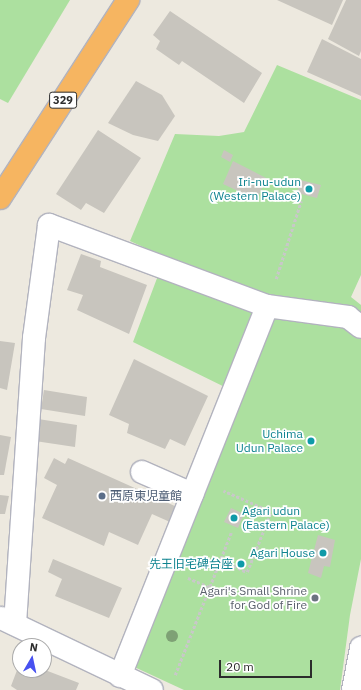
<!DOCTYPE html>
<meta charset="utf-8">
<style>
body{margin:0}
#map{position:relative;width:361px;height:690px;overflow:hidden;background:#ede9df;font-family:"IBM Plex Sans","Noto Sans JP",sans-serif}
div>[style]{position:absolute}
.green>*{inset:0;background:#ace09f}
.building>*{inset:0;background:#c8c5be}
.path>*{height:2.5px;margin-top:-1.25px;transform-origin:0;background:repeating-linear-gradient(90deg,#c8c8c8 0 3px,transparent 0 5px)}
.roads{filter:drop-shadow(1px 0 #b2b3be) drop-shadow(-1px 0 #b2b3be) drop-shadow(0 1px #b2b3be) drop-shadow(0 -1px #b2b3be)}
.street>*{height:22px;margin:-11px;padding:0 11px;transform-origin:11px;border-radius:11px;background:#fff}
.highway>*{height:22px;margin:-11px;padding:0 11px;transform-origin:11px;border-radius:11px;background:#f6b561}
.trees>*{width:12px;height:12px;margin:-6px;border-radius:50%;background:#7ea175}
.dots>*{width:11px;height:11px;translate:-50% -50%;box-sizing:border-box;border:2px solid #fff;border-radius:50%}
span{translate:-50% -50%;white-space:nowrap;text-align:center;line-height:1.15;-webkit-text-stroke:3.5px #fff;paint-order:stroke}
.shield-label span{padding:1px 3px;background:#fff;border:1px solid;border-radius:3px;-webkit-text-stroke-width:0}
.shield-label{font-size:11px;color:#2c2c2c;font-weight:700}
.culture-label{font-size:12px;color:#0d838f}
.right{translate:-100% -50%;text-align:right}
.left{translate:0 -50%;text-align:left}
.service-label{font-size:12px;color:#4e5e75}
.worship-label{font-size:12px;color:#5b616d}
.north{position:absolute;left:12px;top:638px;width:40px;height:40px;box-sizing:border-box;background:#fff;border:1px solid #ababab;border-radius:50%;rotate:9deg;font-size:11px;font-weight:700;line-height:16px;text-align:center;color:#2c2c2c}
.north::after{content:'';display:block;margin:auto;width:14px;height:18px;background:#4851f0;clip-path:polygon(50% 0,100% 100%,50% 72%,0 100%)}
.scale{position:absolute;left:219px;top:660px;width:93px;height:18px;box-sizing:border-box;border:2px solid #2c2c2c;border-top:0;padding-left:5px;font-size:12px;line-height:14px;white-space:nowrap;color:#2c2c2c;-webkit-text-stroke:3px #fff;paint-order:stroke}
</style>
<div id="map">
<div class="green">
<div style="clip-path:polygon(0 0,70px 0,8px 103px,0 99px)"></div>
<div style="clip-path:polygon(277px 65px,361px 100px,361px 275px,351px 297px,361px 305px,361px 559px,350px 615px,340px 690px,184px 690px,130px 665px,241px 395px,133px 342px,165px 257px,130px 241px,175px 134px,219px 136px,244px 132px)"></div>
</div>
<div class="building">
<div style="clip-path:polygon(277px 0,343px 0,332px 25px)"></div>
<div style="clip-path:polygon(346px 0,361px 0,361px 51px,359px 56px,328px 39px)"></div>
<div style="clip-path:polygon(170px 11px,262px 73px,244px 103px,182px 61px,179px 65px,156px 49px,160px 41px,153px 35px)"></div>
<div style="clip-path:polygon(322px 39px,361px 59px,361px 96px,307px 72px)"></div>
<div style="clip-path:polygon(136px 81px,162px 95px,175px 116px,158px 141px,133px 135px,108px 123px)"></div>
<div style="clip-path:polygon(98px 130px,141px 158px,104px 213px,86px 203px,81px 210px,56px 194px)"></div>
<div style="clip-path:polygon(224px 150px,233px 155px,230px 162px,221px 157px)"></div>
<div style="clip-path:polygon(233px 161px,266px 178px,257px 200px,223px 184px)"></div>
<div style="clip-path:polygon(300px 180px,321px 185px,317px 198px,297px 193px)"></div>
<div style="clip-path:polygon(81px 254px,101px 261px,100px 267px,147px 285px,129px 334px,77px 310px,83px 295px,67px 290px)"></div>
<div style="clip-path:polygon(0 341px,15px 343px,7px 390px,0 388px)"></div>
<div style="clip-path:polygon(134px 359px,208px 396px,185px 446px,170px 439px,165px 449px,127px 433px,129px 424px,109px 415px)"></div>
<div style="clip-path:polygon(44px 390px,87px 397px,85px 416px,41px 409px)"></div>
<div style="clip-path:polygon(38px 419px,77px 425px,75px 447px,35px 441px)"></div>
<div style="clip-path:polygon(0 435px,11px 437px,4px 475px,0 475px)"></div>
<div style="clip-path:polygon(54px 458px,65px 464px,68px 458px,177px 507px,170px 522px,152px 514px,138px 545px,109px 532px,104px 546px,42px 518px,57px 485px,44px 478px)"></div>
<div style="clip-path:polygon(0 495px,9px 496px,5px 514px,0 514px)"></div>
<div style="clip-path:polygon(231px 508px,244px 514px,238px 528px,224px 522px)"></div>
<div style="clip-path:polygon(318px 535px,335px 540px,330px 567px,324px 566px,321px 578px,308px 573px)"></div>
<div style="clip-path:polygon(53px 559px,122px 588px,109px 618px,55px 596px,62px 579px,48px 572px)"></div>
<div style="clip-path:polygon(19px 665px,20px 670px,45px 670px,79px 683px,76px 690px,17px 690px,11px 686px)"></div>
</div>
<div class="path">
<div style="left:276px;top:279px;width:82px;rotate:-72.2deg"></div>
<div style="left:220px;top:559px;width:30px;rotate:26deg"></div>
<div style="left:247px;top:572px;width:65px;rotate:-68.2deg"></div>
<div style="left:271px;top:512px;width:52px;rotate:-156.4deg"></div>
<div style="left:188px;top:578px;width:23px;rotate:23deg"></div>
<div style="left:175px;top:675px;width:153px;rotate:-68.5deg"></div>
</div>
<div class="roads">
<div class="street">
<div style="left:142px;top:472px;width:55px;rotate:23.7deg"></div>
<div style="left:1px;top:618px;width:167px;rotate:25.5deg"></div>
<div style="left:15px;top:624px;width:287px;rotate:-86.2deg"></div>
<div style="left:34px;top:338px;width:114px;rotate:-82.4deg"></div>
<div style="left:49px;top:225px;width:233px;rotate:20.4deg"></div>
<div style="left:120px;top:676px;width:398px;rotate:-68.3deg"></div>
<div style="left:267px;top:306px;width:82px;rotate:7.7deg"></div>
<div style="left:348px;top:317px;width:16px;rotate:38deg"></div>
<div style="left:353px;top:690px;width:43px;rotate:-79.2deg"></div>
</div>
<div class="highway">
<div style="left:0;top:198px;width:236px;rotate:-57.1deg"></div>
</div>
</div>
<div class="trees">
<div style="left:172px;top:636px"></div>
</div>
<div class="dots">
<div style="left:309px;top:189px;background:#0f9aa8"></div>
<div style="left:311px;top:441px;background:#0f9aa8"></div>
<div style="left:102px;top:496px;background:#5c6f8a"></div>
<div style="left:234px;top:518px;background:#0f9aa8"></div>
<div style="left:323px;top:553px;background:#0f9aa8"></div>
<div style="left:241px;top:564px;background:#0f9aa8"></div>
<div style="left:315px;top:598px;background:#6b7280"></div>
</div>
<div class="shield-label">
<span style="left:63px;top:100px">329</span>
</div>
<div class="culture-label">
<span class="right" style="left:301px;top:189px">Iri-nu-udun<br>(Western Palace)</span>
<span class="right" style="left:303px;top:441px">Uchima<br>Udun Palace</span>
<span class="left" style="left:242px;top:518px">Agari udun<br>(Eastern Palace)</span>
<span class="right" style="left:315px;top:553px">Agari House</span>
<span class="right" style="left:233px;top:564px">先王旧宅碑台座</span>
</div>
<div class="service-label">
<span class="left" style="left:110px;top:496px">西原東児童館</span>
</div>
<div class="worship-label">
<span class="right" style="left:307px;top:598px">Agari's Small Shrine<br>for God of Fire</span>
</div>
<div class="north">N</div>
<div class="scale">20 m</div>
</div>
